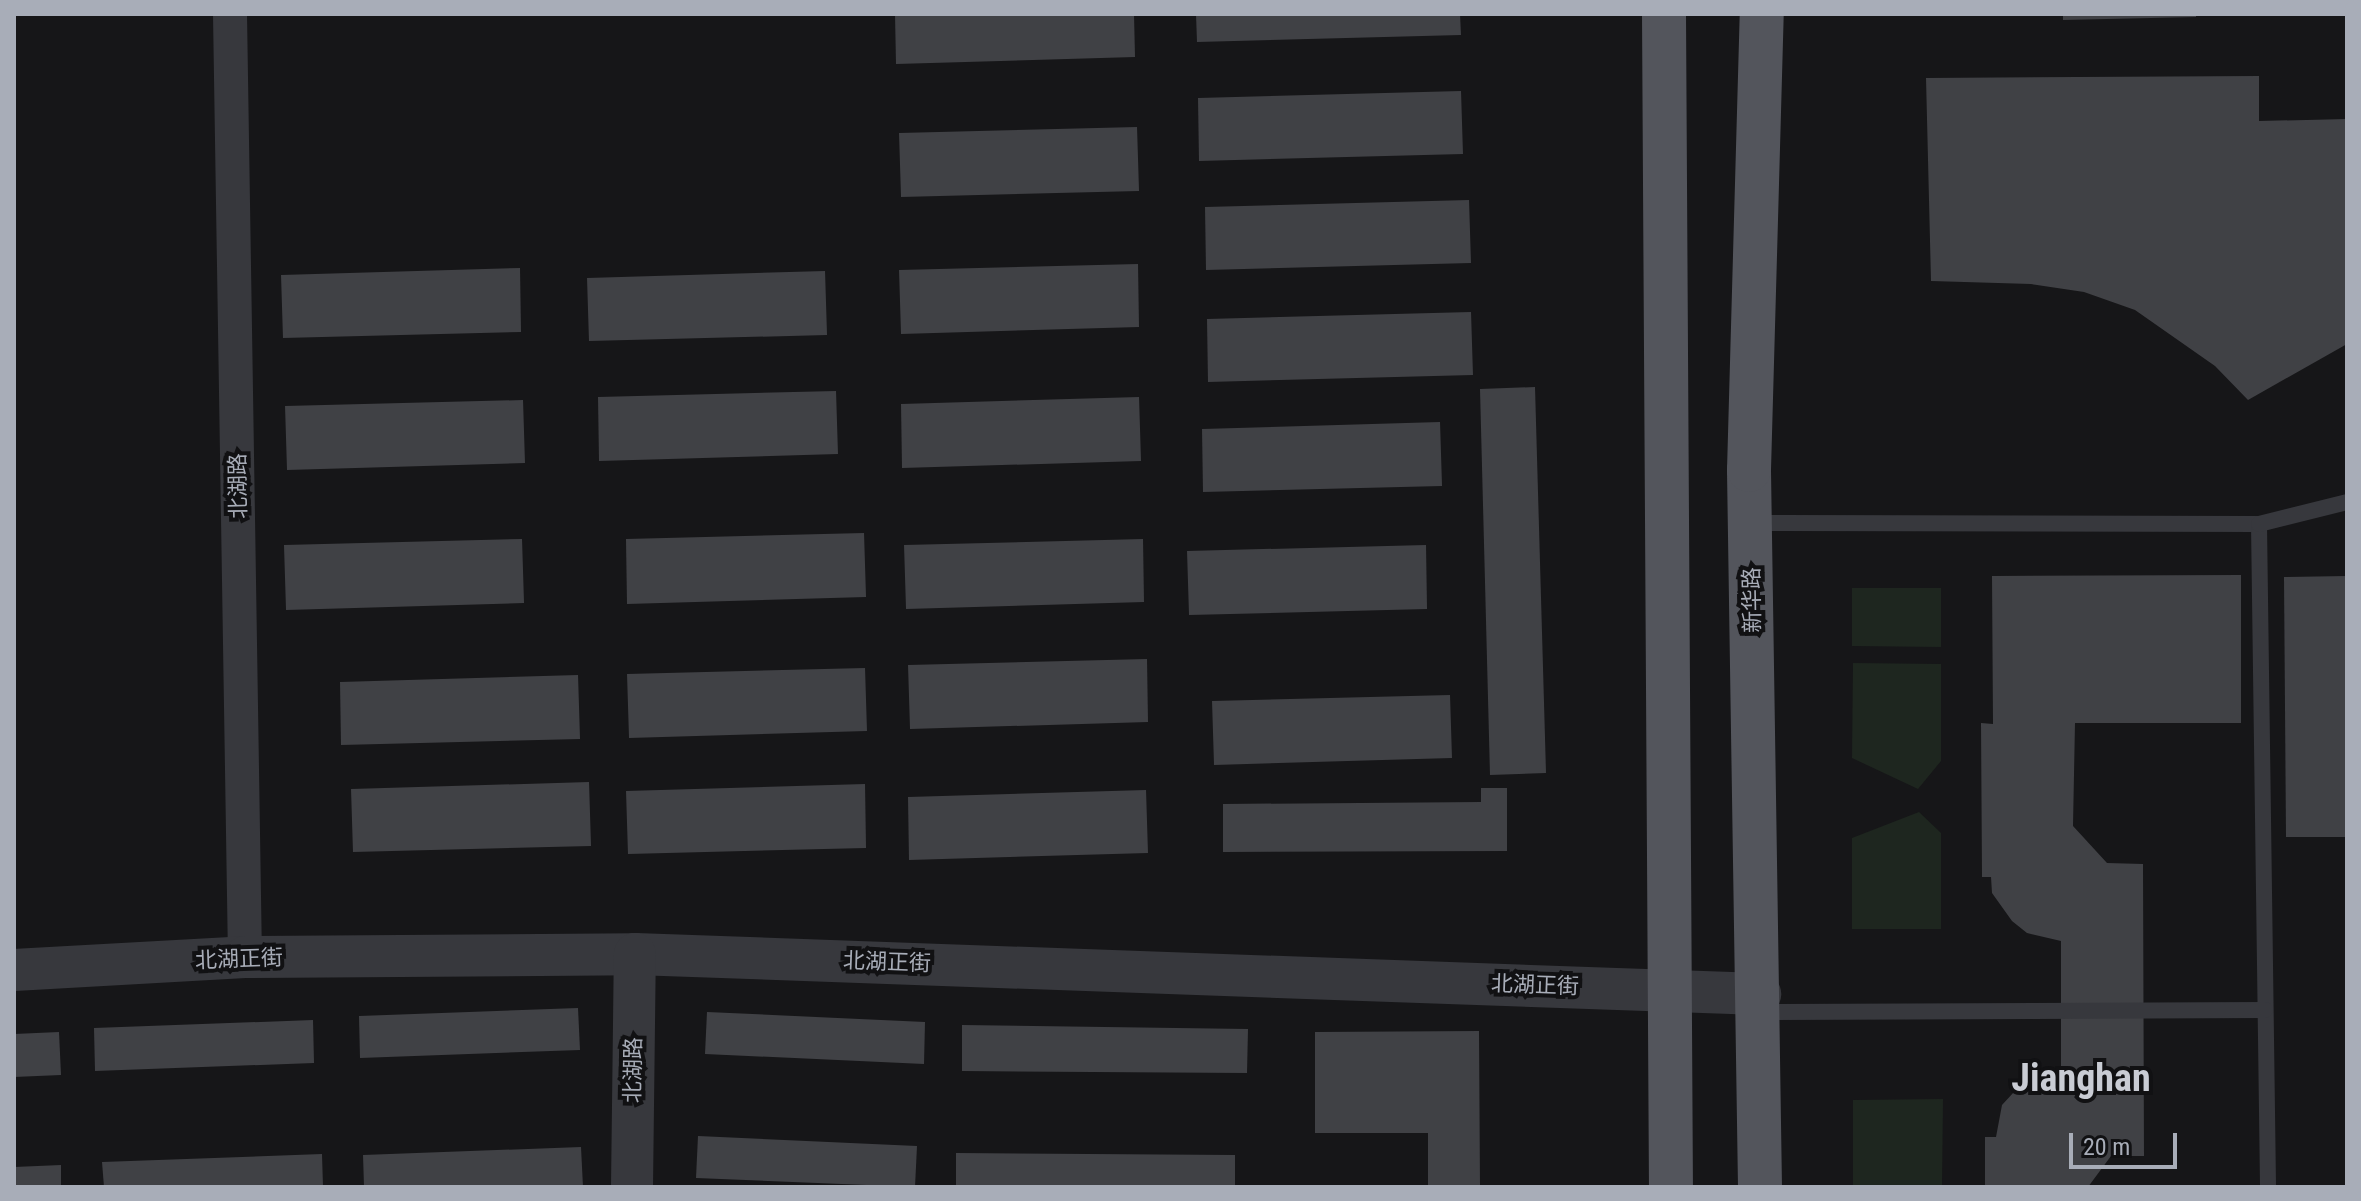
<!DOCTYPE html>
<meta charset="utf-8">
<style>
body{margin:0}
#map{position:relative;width:2361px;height:1201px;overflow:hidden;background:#161618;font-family:"Roboto Condensed","Noto Sans SC",sans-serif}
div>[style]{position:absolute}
.green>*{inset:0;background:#1e261f}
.building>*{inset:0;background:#404145}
.service>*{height:16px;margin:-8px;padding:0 8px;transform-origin:8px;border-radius:8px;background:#37383d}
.minor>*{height:34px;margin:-17px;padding:0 17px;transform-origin:17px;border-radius:17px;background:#37383d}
.tertiary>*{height:42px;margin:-21px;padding:0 21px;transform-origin:21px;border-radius:21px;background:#37383d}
.primary>*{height:44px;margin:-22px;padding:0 22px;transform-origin:22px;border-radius:22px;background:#53555c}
span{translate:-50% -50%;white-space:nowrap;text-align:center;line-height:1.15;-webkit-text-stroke:8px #111113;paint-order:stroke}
.street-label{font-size:22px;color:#a8adb8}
.town-label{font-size:38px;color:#c9ccd4;font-weight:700}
.frame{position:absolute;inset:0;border:16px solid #a8adb8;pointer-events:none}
.scale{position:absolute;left:2069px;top:1133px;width:108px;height:36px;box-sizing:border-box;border:4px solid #a8adb8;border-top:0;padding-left:10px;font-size:24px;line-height:28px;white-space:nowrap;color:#a8adb8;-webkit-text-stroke:6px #111113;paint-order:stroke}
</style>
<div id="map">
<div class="green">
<div style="clip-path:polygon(1852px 588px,1941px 588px,1941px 647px,1852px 646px)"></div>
<div style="clip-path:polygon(1853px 663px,1941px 664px,1941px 761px,1918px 789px,1852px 758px)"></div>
<div style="clip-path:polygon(1919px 812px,1941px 833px,1941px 929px,1852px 929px,1852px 838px)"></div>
<div style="clip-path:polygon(1943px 1099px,1942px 1187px,1853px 1187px,1853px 1100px)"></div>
</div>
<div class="building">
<div style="clip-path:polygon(895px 14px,1134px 14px,1135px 57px,896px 64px)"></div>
<div style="clip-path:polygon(1196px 14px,1460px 14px,1461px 35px,1197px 42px)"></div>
<div style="clip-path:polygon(2063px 14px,2196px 14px,2196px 17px,2063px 20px)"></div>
<div style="clip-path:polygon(2259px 76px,2259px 121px,2347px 119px,2347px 344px,2248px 400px,2215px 366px,2135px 310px,2084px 292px,2031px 284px,1931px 281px,1926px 78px)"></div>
<div style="clip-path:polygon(1461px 91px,1463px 154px,1199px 161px,1198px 98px)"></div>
<div style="clip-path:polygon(1137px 127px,1139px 191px,901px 197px,899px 133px)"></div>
<div style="clip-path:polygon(1469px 200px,1471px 263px,1206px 270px,1205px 207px)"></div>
<div style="clip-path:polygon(1138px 264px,1139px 327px,901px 334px,899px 270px)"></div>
<div style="clip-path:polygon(520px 268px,521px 332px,283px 338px,281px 275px)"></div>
<div style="clip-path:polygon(825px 271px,827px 335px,589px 341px,587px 278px)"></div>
<div style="clip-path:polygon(1471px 312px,1473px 375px,1208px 382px,1207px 319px)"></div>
<div style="clip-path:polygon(1535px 387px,1546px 773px,1490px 775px,1480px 389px)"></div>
<div style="clip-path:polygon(836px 391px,838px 454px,599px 461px,598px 397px)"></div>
<div style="clip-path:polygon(1139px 397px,1141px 461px,902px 468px,901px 404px)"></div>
<div style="clip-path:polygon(523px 400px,525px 463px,287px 470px,285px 406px)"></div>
<div style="clip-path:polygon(1440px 422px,1442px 486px,1203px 492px,1202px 429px)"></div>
<div style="clip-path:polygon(864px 533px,866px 597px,627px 604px,626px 539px)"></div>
<div style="clip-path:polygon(522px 539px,524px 603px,286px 610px,284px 545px)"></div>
<div style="clip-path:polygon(1143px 539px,1144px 602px,906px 609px,904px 545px)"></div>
<div style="clip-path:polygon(1426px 545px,1427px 609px,1189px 615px,1187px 551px)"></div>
<div style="clip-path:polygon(2241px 575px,2241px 723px,2075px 723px,2073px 826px,2107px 863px,2143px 864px,2144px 1156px,2111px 1156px,2088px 1187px,1985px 1187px,1985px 1137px,1996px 1137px,2002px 1105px,2025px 1080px,2061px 1074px,2061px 941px,2027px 933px,2012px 921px,1992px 893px,1991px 877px,1982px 877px,1981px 723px,1993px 724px,1992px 576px)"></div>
<div style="clip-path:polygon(2347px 576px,2347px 837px,2286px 837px,2284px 577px)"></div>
<div style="clip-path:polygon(1147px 659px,1148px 722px,910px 729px,908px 665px)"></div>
<div style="clip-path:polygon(865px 668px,867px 731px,629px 738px,627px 674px)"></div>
<div style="clip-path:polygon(578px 675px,580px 739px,341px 745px,340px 682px)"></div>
<div style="clip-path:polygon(1450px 695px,1452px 758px,1214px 765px,1212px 701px)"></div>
<div style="clip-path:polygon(589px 782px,591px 846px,353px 852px,351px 789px)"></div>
<div style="clip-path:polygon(865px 784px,866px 848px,628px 854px,626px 791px)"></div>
<div style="clip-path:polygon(1481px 788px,1507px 788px,1507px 851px,1223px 852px,1223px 804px,1481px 802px)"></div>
<div style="clip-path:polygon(1146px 790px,1148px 853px,909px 860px,908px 797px)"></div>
<div style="clip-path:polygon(578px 1008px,580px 1050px,360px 1058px,359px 1016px)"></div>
<div style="clip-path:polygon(707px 1012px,925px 1022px,924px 1064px,705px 1054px)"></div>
<div style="clip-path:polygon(313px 1020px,314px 1063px,95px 1071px,94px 1028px)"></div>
<div style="clip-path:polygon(962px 1025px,1248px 1029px,1247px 1073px,962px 1071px)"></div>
<div style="clip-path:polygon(1479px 1031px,1480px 1187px,1428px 1187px,1428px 1133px,1315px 1133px,1315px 1032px)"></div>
<div style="clip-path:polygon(59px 1032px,61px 1075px,14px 1077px,14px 1034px)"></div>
<div style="clip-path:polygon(698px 1136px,917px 1146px,915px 1187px,696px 1178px)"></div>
<div style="clip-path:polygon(581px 1147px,583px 1187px,364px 1187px,363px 1155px)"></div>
<div style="clip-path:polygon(956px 1153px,1235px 1155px,1235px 1187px,956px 1187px)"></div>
<div style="clip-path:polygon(322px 1154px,323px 1187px,104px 1187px,102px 1162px)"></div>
<div style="clip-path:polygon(61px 1165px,61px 1187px,14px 1187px,14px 1167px)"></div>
</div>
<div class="service">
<div style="left:1752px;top:523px;width:507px;rotate:0.11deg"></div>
<div style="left:2259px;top:524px;width:663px;rotate:89.22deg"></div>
<div style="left:2259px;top:524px;width:91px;rotate:-14deg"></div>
<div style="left:1760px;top:1012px;width:505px;rotate:-0.23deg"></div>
</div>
<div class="minor">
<div style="left:230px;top:14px;width:943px;rotate:89.09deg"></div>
</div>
<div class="tertiary">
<div style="left:14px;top:970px;width:231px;rotate:-3.2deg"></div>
<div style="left:245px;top:957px;width:390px;rotate:-0.4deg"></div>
<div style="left:635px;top:954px;width:1126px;rotate:2.04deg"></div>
<div style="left:632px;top:1187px;width:233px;rotate:-89.3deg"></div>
</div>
<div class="primary">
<div style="left:1664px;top:14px;width:1173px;rotate:89.66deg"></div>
<div style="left:1760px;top:1187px;width:717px;rotate:-90.88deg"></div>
<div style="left:1749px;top:470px;width:456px;rotate:-88.4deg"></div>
</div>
<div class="street-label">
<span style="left:238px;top:486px;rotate:-91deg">北湖路</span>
<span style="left:1752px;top:600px;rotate:-91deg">新华路</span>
<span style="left:239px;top:959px;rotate:-2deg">北湖正街</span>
<span style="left:887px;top:962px;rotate:2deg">北湖正街</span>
<span style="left:1535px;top:985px;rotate:2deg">北湖正街</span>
<span style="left:633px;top:1070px;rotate:-89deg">北湖路</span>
</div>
<div class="town-label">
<span style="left:2081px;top:1079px">Jianghan</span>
</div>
<div class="frame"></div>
<div class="scale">20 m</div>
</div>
